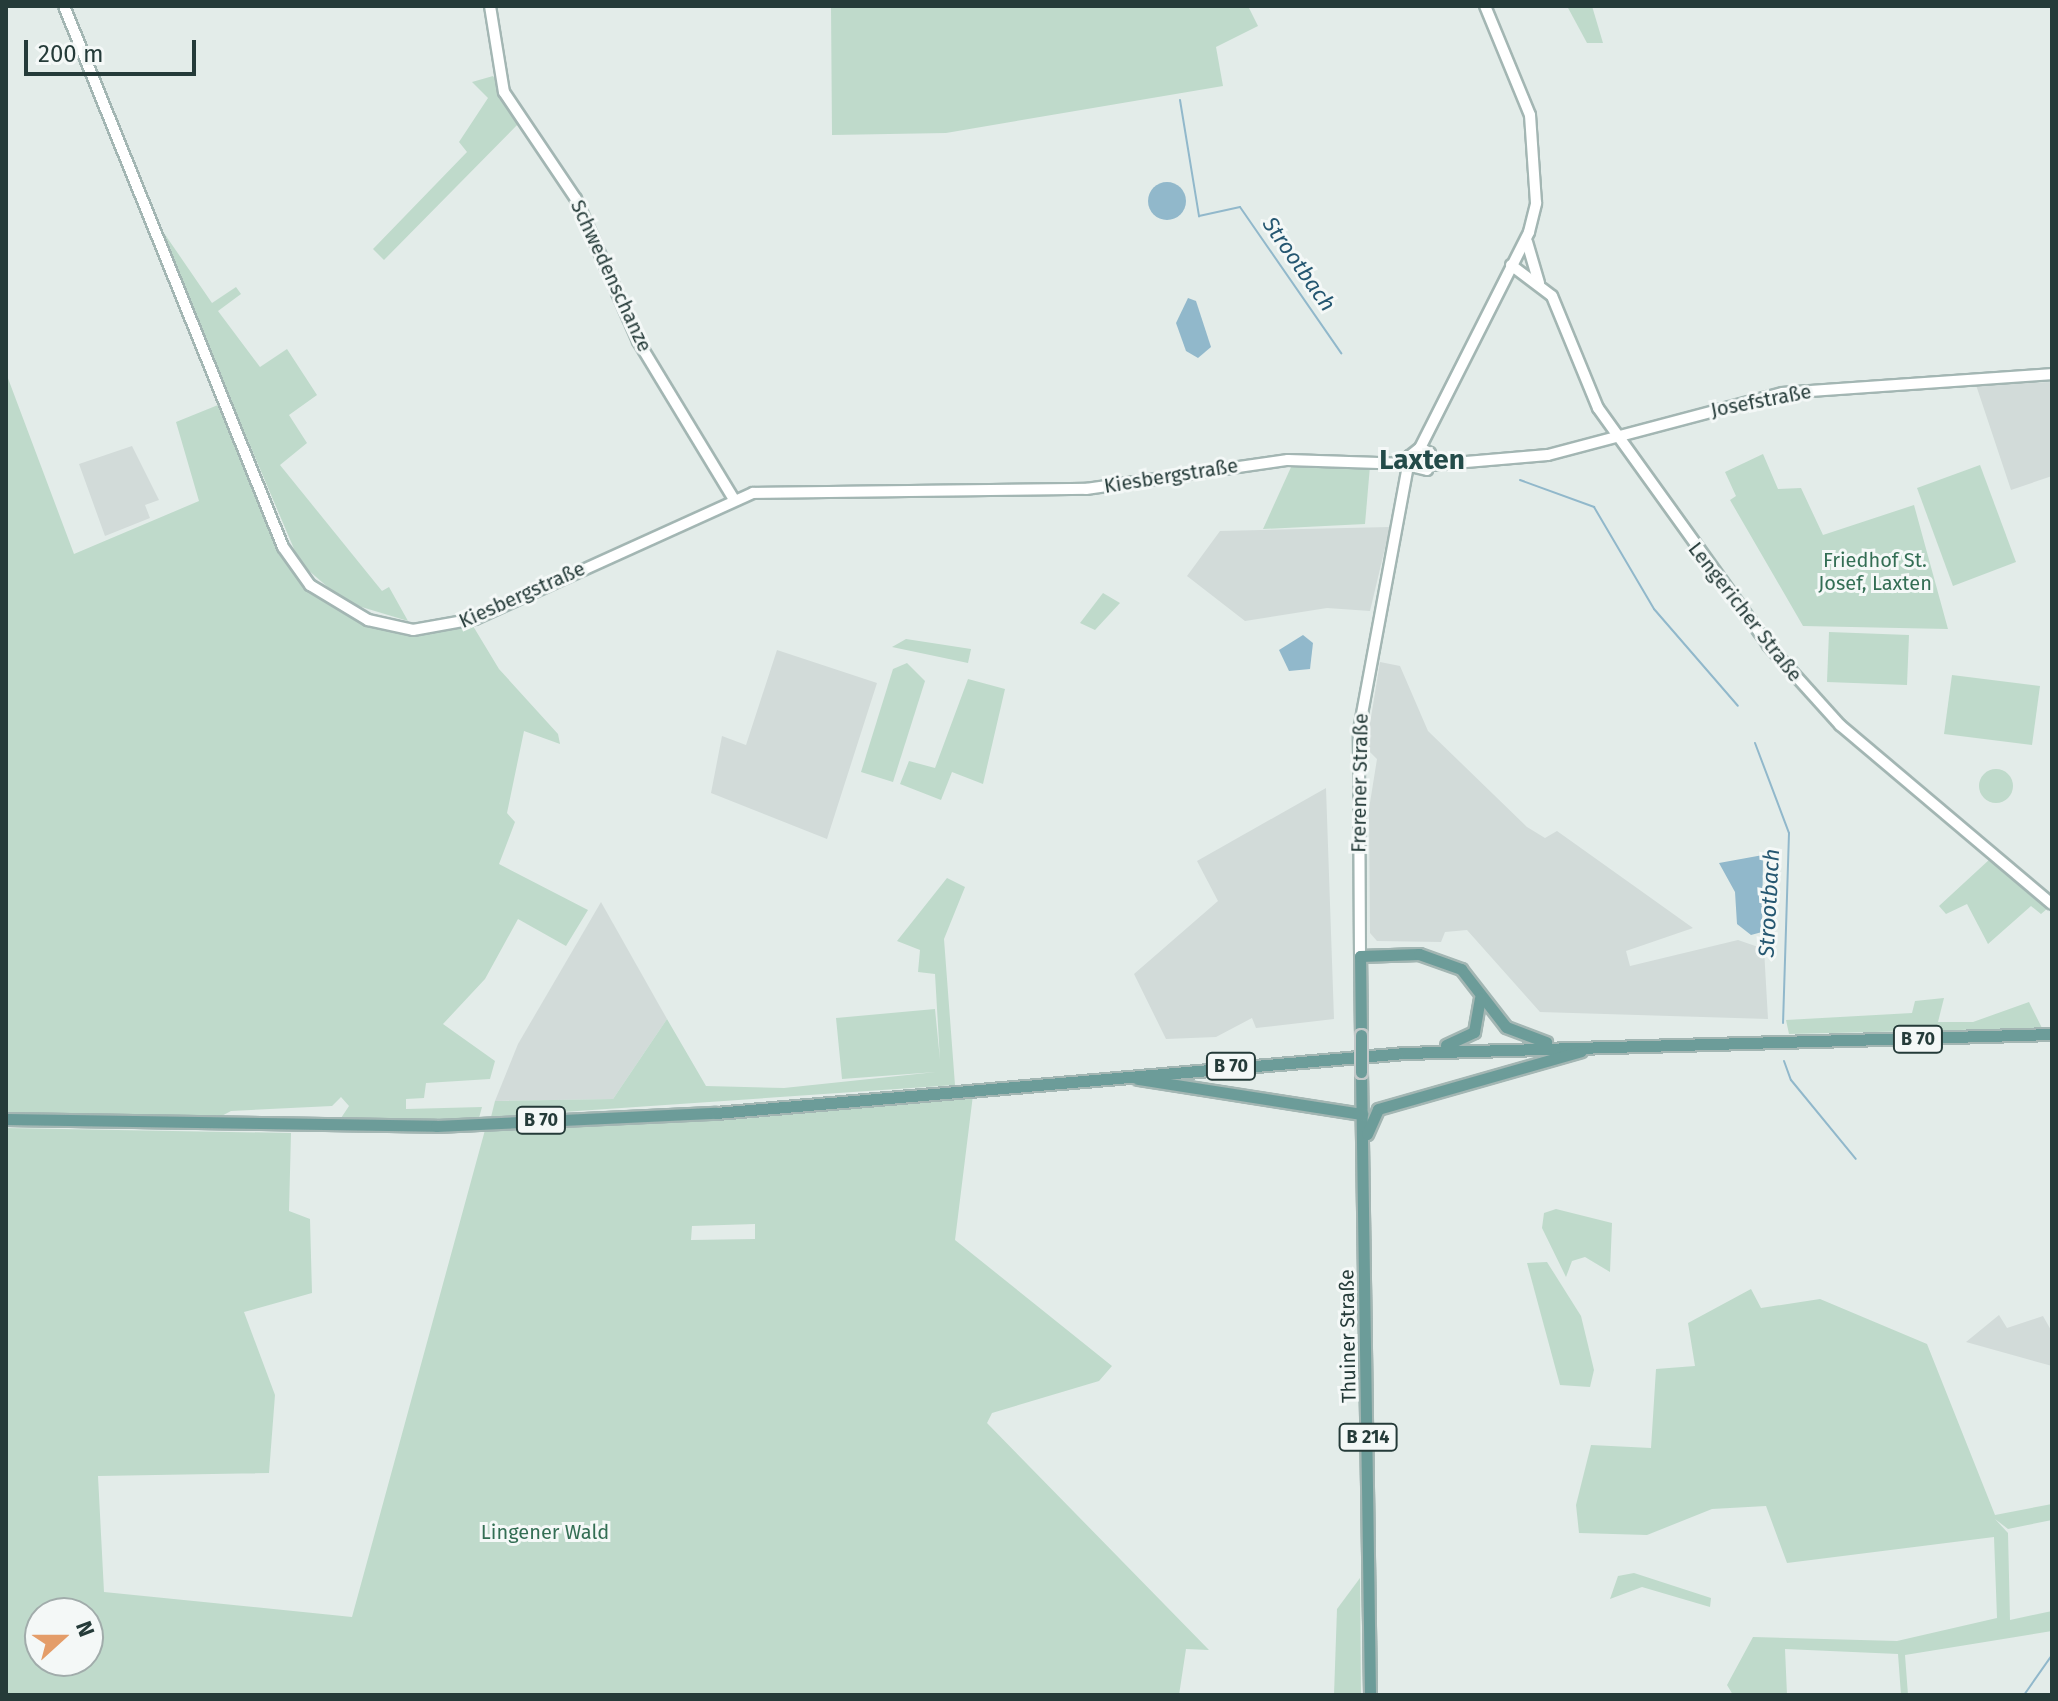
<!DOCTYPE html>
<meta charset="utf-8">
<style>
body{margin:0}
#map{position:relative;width:2058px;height:1701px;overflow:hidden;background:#e3ece9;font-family:"Fira Sans",sans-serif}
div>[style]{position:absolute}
.built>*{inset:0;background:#d2dbd9}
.green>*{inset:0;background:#bfdacb}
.round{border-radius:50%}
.water>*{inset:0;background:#91b8cb}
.stream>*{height:2px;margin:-1px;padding:0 1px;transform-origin:1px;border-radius:1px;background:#91b8cb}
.roads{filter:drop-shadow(2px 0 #a3b6b3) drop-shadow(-2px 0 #a3b6b3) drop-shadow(0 2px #a3b6b3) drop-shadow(0 -2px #a3b6b3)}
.secondary>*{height:10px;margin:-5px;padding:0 5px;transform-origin:5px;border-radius:5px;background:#fff}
.primary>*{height:11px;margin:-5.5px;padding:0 5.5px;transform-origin:5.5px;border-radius:5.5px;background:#6c9c99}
.bridges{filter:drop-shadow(2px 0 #c2c8c8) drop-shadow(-2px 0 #c2c8c8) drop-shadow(0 2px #c2c8c8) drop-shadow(0 -2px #c2c8c8)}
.primary-bridge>*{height:11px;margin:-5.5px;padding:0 5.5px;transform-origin:5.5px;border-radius:5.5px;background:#6c9c99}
span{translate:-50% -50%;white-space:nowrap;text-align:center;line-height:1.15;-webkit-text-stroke:6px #f4f8f7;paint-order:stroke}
.shield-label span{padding:2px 6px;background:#f4f8f7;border:2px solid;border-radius:6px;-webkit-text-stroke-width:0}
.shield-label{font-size:18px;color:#253b39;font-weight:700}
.street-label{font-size:20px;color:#253b39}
.park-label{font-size:20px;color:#336e54}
.water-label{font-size:22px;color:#255771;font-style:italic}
.district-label{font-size:28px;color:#234b49;font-weight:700}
.frame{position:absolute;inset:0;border:8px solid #253b39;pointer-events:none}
.north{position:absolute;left:24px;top:1597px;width:80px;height:80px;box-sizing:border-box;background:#f4f8f7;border:2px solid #a1acab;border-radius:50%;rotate:69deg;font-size:22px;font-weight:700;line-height:32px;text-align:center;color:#253b39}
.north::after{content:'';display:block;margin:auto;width:28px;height:36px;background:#e49d69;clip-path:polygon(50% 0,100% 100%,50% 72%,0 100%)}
.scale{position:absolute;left:24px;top:40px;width:172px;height:36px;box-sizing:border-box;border:4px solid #253b39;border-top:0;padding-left:10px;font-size:24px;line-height:28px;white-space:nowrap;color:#253b39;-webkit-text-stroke:6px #f4f8f7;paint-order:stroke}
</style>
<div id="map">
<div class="built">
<div style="clip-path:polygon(2052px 382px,2052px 476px,2011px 490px,1976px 385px)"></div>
<div style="clip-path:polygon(132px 446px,159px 500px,145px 505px,150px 518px,105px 536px,79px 464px)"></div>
<div style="clip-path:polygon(1390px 527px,1370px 611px,1327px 608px,1245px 621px,1187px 576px,1220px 531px)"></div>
<div style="clip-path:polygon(777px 650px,877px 683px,827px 839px,711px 793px,722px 736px,746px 745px)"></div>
<div style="clip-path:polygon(1380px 662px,1400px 666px,1428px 731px,1527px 827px,1545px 838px,1557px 831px,1693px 928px,1626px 951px,1630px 966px,1738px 940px,1764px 949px,1768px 1019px,1540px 1012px,1467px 930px,1445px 932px,1441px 942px,1377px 941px,1370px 933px,1369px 809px,1377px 759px,1366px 748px)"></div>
<div style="clip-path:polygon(1326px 788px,1334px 1019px,1256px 1028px,1252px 1018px,1216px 1037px,1166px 1039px,1134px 974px,1218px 901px,1197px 861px)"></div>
<div style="clip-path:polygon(601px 902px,667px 1019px,613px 1099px,495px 1101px,518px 1044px)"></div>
<div style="clip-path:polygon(1999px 1315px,2007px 1328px,2043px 1316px,2052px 1332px,2052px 1366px,1966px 1342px)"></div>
</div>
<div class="green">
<div style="clip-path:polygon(831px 6px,1248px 6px,1258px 26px,1216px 47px,1223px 86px,946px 133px,832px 135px)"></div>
<div style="clip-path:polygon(1567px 6px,1592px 6px,1603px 43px,1587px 43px)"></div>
<div style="clip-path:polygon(493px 76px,522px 120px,384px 260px,373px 249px,467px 152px,459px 142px,488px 98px,472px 82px)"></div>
<div style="clip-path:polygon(153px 217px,212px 303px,236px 287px,241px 294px,218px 311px,260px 367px,287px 349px,317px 395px,289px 415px,307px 443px,280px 465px,382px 591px,389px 587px,408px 621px,345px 602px,300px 563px)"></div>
<div style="clip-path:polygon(6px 373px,74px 554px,199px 501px,176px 422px,218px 405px,279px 549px,308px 588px,346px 612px,428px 632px,473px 626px,499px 669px,558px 734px,560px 744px,524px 731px,507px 813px,515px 822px,499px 864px,588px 910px,566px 946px,518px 919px,485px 979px,443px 1024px,495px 1061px,490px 1079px,426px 1083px,424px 1098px,406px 1099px,406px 1109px,482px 1107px,479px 1118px,339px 1121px,349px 1106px,341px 1097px,332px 1106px,231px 1111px,214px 1120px,6px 1112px)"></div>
<div style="clip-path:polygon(1763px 454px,1778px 489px,1801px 488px,1823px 535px,1914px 505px,1948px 629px,1803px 626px,1730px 500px,1736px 496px,1725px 472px)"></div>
<div style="clip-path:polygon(1292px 465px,1370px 466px,1365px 524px,1263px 529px)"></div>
<div style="clip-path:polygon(1980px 465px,2016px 562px,1953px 586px,1917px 488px)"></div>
<div style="clip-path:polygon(1103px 593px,1120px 603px,1095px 630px,1080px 623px)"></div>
<div style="clip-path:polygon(1829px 632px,1909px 635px,1907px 685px,1827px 682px)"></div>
<div style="clip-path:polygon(906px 639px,971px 649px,968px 663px,892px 647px)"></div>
<div style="clip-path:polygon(907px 663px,925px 681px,893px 782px,861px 772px,893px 669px)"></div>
<div style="clip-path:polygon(1952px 675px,2040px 686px,2032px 745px,1944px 734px)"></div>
<div style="clip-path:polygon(968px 679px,1005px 689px,983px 784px,952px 772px,941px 800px,900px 784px,909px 761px,935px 768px)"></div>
<div class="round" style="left:1979px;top:769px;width:34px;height:34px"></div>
<div style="clip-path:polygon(1990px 859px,2048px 908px,2041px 914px,2031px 906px,1988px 944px,1967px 904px,1946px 914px,1939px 906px)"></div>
<div style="clip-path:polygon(947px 878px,965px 887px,944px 939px,955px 1085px,491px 1117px,495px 1101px,613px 1099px,667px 1019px,706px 1086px,784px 1088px,936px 1072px,842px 1079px,836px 1018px,935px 1009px,940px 1060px,935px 974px,918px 972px,920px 950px,897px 941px)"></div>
<div style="clip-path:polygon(1944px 998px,1938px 1022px,1973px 1022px,2029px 1002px,2042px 1028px,1789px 1034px,1786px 1020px,1912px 1013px,1915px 1001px)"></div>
<div style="clip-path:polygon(evenodd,973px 1095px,955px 1240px,1112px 1366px,1099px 1381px,992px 1413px,987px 1423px,1209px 1650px,1186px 1649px,1179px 1695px,6px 1695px,6px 1128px,291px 1133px,289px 1211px,310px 1219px,312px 1293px,244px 1312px,275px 1395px,269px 1473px,98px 1476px,104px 1592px,352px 1617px,485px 1130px,753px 1118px,973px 1095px,755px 1224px,755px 1239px,691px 1240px,692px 1226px,755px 1224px,973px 1095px,40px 1613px,88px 1613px,88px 1661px,40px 1661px,40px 1613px)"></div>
<div style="clip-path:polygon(1556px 1209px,1612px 1223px,1610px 1272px,1585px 1257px,1572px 1261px,1566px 1277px,1542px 1228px,1544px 1213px)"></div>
<div style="clip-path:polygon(1547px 1262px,1581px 1316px,1594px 1370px,1590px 1387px,1560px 1385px,1527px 1263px)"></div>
<div style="clip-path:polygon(1751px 1289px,1761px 1308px,1820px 1299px,1927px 1344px,1995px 1515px,2052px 1504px,2052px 1520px,2008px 1529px,1995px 1519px,2008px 1533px,2010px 1620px,2052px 1611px,2052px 1631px,1905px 1655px,1908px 1695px,1901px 1695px,1898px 1654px,1785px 1649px,1787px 1695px,1733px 1695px,1727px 1685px,1753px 1637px,1897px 1641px,1997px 1618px,1994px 1537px,1787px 1563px,1766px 1506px,1712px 1509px,1647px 1535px,1579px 1533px,1576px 1505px,1591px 1445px,1651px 1448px,1656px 1369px,1695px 1366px,1688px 1323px)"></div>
<div style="clip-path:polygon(1634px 1573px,1711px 1598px,1710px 1607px,1642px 1587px,1610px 1599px,1618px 1576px)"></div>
<div style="clip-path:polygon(1360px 1578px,1361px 1695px,1334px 1695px,1337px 1609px)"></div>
</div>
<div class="water">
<div class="round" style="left:1148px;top:182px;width:38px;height:38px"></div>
<div style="clip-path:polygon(1188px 298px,1196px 301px,1211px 347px,1198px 358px,1186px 351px,1176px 323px)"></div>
<div style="clip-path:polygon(1303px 635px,1313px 643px,1310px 669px,1289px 671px,1279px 650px)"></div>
<div style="clip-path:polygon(1763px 855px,1762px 932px,1751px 935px,1737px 924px,1735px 892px,1719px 863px)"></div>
</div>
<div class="stream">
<div style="left:1180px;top:100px;width:118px;rotate:80.7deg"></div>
<div style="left:1199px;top:216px;width:42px;rotate:-12.4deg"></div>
<div style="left:1240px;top:207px;width:178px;rotate:55.3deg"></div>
<div style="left:1520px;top:480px;width:79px;rotate:20deg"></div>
<div style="left:1594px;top:507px;width:118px;rotate:59.5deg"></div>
<div style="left:1654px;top:609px;width:128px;rotate:49.1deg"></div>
<div style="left:1755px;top:743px;width:96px;rotate:69.3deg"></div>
<div style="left:1789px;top:833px;width:190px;rotate:91.8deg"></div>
<div style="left:1784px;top:1061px;width:20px;rotate:70deg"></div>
<div style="left:1791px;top:1080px;width:102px;rotate:50.6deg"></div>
<div style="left:2024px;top:1695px;width:49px;rotate:-55deg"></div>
</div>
<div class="roads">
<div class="secondary">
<div style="left:64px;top:6px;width:584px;rotate:67.96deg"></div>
<div style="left:283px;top:547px;width:47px;rotate:54.6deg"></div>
<div style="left:310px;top:585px;width:68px;rotate:31.1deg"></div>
<div style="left:368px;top:620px;width:46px;rotate:12.5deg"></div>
<div style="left:413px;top:630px;width:63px;rotate:-10.1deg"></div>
<div style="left:475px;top:619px;width:305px;rotate:-24.4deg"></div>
<div style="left:753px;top:493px;width:333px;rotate:-0.7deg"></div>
<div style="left:1086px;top:489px;width:204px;rotate:-8.2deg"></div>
<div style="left:1288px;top:460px;width:121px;rotate:1.9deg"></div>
<div style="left:490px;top:6px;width:87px;rotate:80.8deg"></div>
<div style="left:504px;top:92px;width:129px;rotate:56.1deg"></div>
<div style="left:576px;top:199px;width:155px;rotate:66.4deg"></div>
<div style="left:638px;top:341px;width:184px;rotate:58.8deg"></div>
<div style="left:1527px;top:242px;width:43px;rotate:73.7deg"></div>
<div style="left:1511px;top:265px;width:51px;rotate:37.1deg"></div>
<div style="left:1552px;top:296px;width:121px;rotate:67.7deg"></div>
<div style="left:1598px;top:408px;width:292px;rotate:54.3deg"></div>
<div style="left:1768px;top:645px;width:108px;rotate:48deg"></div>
<div style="left:1840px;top:725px;width:277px;rotate:40.2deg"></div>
<div style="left:1420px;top:448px;width:242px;rotate:-63.2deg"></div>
<div style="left:1529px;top:232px;width:30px;rotate:-76deg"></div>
<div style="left:1536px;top:203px;width:88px;rotate:-93.9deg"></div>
<div style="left:1530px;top:115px;width:118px;rotate:-112.4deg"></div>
<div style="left:1431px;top:465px;width:117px;rotate:-4.9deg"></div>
<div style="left:1548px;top:455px;width:243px;rotate:-14.8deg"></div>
<div style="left:1783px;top:393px;width:270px;rotate:-4deg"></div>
<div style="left:1360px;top:956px;width:226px;rotate:-90.3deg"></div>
<div style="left:1359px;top:730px;width:279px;rotate:-79.5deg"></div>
<div style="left:1410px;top:456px;width:13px;rotate:-39deg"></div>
<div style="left:1420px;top:448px;width:11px;rotate:27deg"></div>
<div style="left:1430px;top:453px;width:17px;rotate:100deg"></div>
<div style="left:1427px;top:470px;width:16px;rotate:-166deg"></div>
</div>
<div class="primary">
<div style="left:1361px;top:1035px;width:79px;rotate:-90.7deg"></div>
<div style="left:1360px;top:956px;width:59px;rotate:-1.9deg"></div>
<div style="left:1419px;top:954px;width:45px;rotate:19.7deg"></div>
<div style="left:1461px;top:969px;width:73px;rotate:52.2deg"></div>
<div style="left:1506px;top:1027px;width:43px;rotate:20.6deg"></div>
<div style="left:1446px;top:1045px;width:31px;rotate:-25deg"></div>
<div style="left:1474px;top:1032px;width:34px;rotate:-80deg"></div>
<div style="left:1361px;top:1072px;width:623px;rotate:89.17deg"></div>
<div style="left:1138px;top:1079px;width:227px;rotate:8.9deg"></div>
<div style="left:6px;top:1119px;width:430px;rotate:0.9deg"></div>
<div style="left:436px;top:1126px;width:280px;rotate:-2.7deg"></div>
<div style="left:716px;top:1113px;width:692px;rotate:-4.98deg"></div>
<div style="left:1405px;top:1053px;width:647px;rotate:-1.68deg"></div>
<div style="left:1367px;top:1134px;width:27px;rotate:-66deg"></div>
<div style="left:1378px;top:1109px;width:211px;rotate:-15.9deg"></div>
</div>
</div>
<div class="bridges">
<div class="primary-bridge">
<div style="left:1361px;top:1035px;width:37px;rotate:90deg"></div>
</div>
</div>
<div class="shield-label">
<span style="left:1918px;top:1039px">B 70</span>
<span style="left:1231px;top:1066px">B 70</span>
<span style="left:541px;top:1120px">B 70</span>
<span style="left:1368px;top:1437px">B 214</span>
</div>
<div class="street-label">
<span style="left:611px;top:276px;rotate:65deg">Schwedenschanze</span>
<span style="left:1761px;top:401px;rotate:-11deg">Josefstraße</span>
<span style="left:1171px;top:476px;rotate:-9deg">Kiesbergstraße</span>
<span style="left:522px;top:595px;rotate:-24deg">Kiesbergstraße</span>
<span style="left:1745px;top:612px;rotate:52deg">Lengericher Straße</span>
<span style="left:1360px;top:783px;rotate:-89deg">Frerener Straße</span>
<span style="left:1348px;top:1336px;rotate:-91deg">Thuiner Straße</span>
</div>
<div class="park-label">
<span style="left:1875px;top:572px">Friedhof St.<br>Josef, Laxten</span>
<span style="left:545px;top:1532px">Lingener Wald</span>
</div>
<div class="water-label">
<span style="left:1299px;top:264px;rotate:55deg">Strootbach</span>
<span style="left:1769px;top:903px;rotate:-87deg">Strootbach</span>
</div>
<div class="district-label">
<span style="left:1422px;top:460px">Laxten</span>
</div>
<div class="frame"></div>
<div class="north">N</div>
<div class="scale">200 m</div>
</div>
